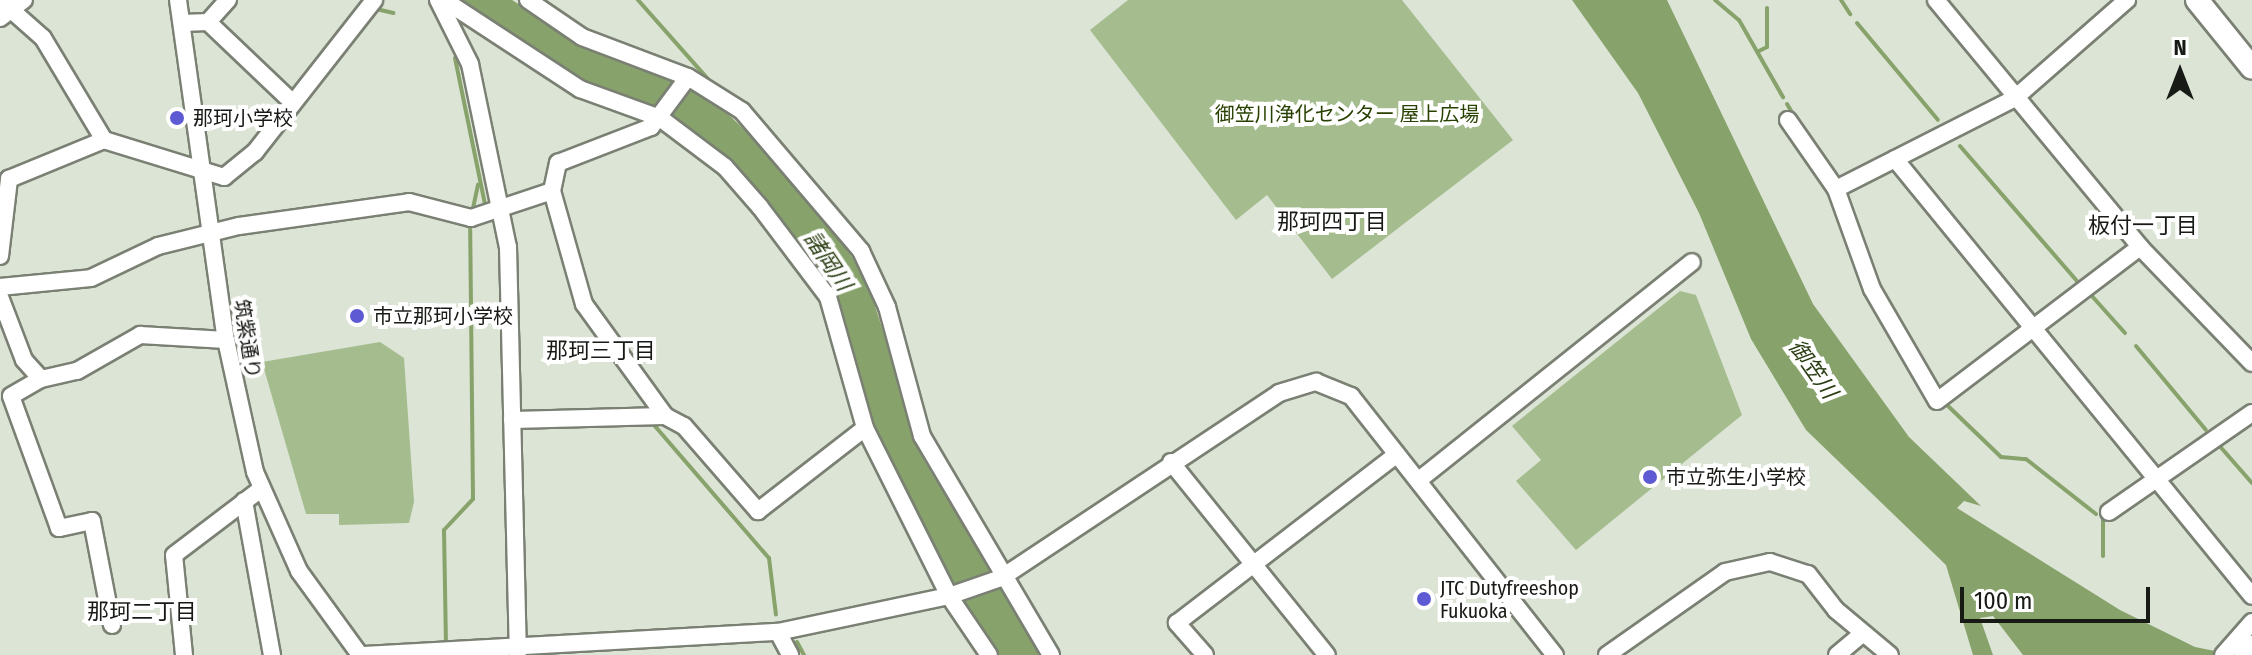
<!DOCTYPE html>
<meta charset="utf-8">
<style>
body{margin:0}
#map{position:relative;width:2252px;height:655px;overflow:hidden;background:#dce4d5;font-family:"Fira Sans Condensed","Noto Sans JP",sans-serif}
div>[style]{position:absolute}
.green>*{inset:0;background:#a5bd8e}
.water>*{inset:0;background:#87a26a}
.stream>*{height:4px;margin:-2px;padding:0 2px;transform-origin:2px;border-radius:2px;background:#87a26a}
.roads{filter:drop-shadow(2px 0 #7a8073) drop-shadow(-2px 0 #7a8073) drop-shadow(0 2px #7a8073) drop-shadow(0 -2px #7a8073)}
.minor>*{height:16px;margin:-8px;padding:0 8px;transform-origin:8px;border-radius:8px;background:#fff}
.major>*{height:22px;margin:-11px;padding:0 11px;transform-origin:11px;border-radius:11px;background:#fff}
.dots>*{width:22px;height:22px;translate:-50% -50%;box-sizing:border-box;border:4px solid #fff;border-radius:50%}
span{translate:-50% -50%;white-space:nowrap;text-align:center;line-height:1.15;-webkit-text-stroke:8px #fff;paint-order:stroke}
.park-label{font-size:20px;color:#284000}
.poi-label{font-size:20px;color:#171a15}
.left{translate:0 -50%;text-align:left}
.street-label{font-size:20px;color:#171a15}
.neighbourhood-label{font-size:22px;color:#171a15}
.water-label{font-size:22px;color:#2a3d13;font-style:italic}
.north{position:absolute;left:2140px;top:32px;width:80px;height:80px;-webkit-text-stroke:6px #fff;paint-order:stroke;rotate:0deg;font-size:22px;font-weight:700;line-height:32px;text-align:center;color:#171a15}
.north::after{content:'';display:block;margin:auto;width:28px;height:36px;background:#171a15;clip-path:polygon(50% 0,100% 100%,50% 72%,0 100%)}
.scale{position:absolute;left:1960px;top:587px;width:190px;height:36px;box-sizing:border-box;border:4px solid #171a15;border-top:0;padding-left:10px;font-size:24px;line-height:28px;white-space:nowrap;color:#171a15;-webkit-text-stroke:6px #fff;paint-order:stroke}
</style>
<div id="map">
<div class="green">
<div style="clip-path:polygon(1128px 0,1402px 0,1513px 140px,1332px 279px,1267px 195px,1236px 220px,1090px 30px)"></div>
<div style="clip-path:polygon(1680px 291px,1696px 295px,1742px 415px,1576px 550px,1516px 481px,1541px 460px,1512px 426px)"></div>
<div style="clip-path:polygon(380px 342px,404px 358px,414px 502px,409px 523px,339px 525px,339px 514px,306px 514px,262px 362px)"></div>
</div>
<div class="water">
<div style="clip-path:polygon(452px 0,512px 0,583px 44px,672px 74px,711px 97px,797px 182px,865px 275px,925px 462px,1042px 655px,993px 655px,961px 606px,870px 427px,843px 328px,769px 209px,650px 107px,562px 72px)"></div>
<div style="clip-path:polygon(1572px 0,1667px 0,1813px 304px,1909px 437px,1981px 506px,1964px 501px,1957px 508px,2120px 610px,2195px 647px,2235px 655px,2023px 655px,1993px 616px,1980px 618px,1993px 655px,1973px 655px,1946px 565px,1806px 430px,1751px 339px,1699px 213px,1638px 93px)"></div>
</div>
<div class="stream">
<div style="left:638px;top:0;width:106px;rotate:48.5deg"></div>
<div style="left:1715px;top:0;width:31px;rotate:40deg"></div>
<div style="left:1739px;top:20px;width:89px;rotate:60.3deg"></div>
<div style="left:1841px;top:0;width:17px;rotate:57deg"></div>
<div style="left:372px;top:8px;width:22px;rotate:13deg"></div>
<div style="left:1857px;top:23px;width:126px;rotate:50.1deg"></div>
<div style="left:1759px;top:51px;width:9px;rotate:-27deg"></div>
<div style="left:1767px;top:47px;width:39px;rotate:-90deg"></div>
<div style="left:455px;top:58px;width:154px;rotate:78.4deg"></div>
<div style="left:1787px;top:104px;width:17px;rotate:59deg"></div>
<div style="left:1960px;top:146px;width:180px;rotate:49.1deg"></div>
<div style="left:1850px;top:205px;width:31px;rotate:69deg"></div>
<div style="left:472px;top:213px;width:29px;rotate:-78deg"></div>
<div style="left:2091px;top:295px;width:51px;rotate:48.2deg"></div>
<div style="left:2136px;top:346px;width:109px;rotate:50.2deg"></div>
<div style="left:1947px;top:405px;width:75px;rotate:43.9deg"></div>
<div style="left:2001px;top:457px;width:25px;rotate:5deg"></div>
<div style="left:2026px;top:459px;width:89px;rotate:38.2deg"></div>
<div style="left:654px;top:425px;width:176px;rotate:49.2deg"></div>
<div style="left:769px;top:558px;width:57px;rotate:83deg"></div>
<div style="left:2217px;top:443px;width:53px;rotate:48.8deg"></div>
<div style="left:2103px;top:520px;width:36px;rotate:90deg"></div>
<div style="left:797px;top:642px;width:15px;rotate:62deg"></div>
<div style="left:446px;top:645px;width:115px;rotate:-91deg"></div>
<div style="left:444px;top:530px;width:42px;rotate:-46.9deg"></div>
<div style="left:473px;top:499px;width:277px;rotate:-90.6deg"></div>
</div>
<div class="roads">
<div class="minor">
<div style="left:0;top:0;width:57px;rotate:41.5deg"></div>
<div style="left:43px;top:38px;width:119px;rotate:59.1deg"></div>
<div style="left:104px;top:140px;width:126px;rotate:17.1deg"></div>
<div style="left:224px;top:177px;width:40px;rotate:-39deg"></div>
<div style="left:255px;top:152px;width:193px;rotate:-51.9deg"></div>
<div style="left:178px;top:0;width:343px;rotate:82deg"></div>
<div style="left:226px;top:340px;width:135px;rotate:77.6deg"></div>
<div style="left:255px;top:472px;width:108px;rotate:66deg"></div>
<div style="left:299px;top:571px;width:104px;rotate:54deg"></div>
<div style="left:438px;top:0;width:72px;rotate:63.4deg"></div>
<div style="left:470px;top:64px;width:187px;rotate:78.3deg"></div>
<div style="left:508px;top:247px;width:406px;rotate:88.6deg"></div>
<div style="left:444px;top:0;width:163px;rotate:33.2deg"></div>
<div style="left:580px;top:89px;width:85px;rotate:19.9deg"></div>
<div style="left:660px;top:118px;width:81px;rotate:37deg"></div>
<div style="left:725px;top:167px;width:53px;rotate:48.8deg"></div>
<div style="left:760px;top:207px;width:113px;rotate:52.9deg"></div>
<div style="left:828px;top:297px;width:136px;rotate:74.2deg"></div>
<div style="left:865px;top:428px;width:188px;rotate:63.4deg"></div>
<div style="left:949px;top:596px;width:71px;rotate:55.9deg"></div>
<div style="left:528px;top:0;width:65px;rotate:34.4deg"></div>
<div style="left:582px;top:37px;width:113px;rotate:20.7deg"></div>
<div style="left:688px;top:77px;width:64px;rotate:32.2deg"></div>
<div style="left:742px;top:111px;width:184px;rotate:49.6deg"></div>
<div style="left:861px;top:251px;width:62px;rotate:65.1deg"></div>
<div style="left:887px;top:307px;width:134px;rotate:74.8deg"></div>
<div style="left:922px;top:436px;width:254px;rotate:59.5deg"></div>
<div style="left:1936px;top:0;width:320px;rotate:50.4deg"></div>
<div style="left:2140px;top:247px;width:161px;rotate:46deg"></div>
<div style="left:0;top:18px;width:30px;rotate:-37deg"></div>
<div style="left:208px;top:22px;width:30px;rotate:-48deg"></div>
<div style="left:182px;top:23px;width:26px;rotate:-2deg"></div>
<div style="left:208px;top:22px;width:116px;rotate:43.6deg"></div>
<div style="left:1788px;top:120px;width:84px;rotate:55.2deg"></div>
<div style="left:1836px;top:189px;width:106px;rotate:70.2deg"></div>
<div style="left:1872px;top:289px;width:129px;rotate:59.9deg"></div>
<div style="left:1937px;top:401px;width:255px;rotate:-37.2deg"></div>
<div style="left:1895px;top:159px;width:564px;rotate:50.75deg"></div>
<div style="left:1836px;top:189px;width:201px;rotate:-26.9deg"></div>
<div style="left:2015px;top:98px;width:149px;rotate:-41.2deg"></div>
<div style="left:552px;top:191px;width:117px;rotate:74.2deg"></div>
<div style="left:584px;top:304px;width:138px;rotate:54.1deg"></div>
<div style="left:665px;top:416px;width:21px;rotate:28deg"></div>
<div style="left:684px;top:426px;width:113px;rotate:49deg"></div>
<div style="left:758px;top:511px;width:135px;rotate:-37.8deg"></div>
<div style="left:0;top:256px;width:78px;rotate:-83.3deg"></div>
<div style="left:9px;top:179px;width:103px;rotate:-22.3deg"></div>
<div style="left:0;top:287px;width:91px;rotate:-5.6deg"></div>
<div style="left:91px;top:278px;width:74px;rotate:-25.5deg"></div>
<div style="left:158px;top:246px;width:83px;rotate:-13.9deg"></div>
<div style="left:239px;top:226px;width:172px;rotate:-8deg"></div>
<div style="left:409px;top:202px;width:64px;rotate:14.5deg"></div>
<div style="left:471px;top:218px;width:85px;rotate:-18.4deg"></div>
<div style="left:552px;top:191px;width:29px;rotate:-78deg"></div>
<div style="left:558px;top:163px;width:100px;rotate:-21.2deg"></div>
<div style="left:651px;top:127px;width:62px;rotate:-53.5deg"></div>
<div style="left:0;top:297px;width:67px;rotate:69.1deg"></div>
<div style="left:24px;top:360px;width:25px;rotate:48deg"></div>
<div style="left:512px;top:420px;width:153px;rotate:-1.5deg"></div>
<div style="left:1171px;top:462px;width:248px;rotate:51.1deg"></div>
<div style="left:1419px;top:480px;width:349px;rotate:-38.6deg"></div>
<div style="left:244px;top:501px;width:157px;rotate:79.7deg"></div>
<div style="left:2109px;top:512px;width:174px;rotate:-34.7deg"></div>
<div style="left:112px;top:625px;width:106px;rotate:-100.9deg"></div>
<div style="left:92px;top:521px;width:34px;rotate:168deg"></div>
<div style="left:59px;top:528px;width:140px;rotate:-110deg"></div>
<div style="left:11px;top:396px;width:34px;rotate:-30deg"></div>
<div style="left:41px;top:379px;width:37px;rotate:-13deg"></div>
<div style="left:77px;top:371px;width:73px;rotate:-29.7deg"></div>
<div style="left:140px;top:335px;width:86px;rotate:3.3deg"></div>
<div style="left:778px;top:632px;width:26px;rotate:62deg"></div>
<div style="left:184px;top:655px;width:100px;rotate:-95.7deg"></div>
<div style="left:174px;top:555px;width:109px;rotate:-37.2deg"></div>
<div style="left:364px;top:655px;width:415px;rotate:-3.2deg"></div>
<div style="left:778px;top:632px;width:175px;rotate:-11.9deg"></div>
<div style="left:949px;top:596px;width:55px;rotate:-19.1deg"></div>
<div style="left:1001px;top:578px;width:334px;rotate:-33.6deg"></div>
<div style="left:1279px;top:393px;width:39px;rotate:-17deg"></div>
<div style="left:1316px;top:382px;width:38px;rotate:22deg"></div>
<div style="left:1351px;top:396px;width:330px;rotate:51.8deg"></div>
<div style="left:1205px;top:655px;width:43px;rotate:-131.2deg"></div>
<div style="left:1177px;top:623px;width:277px;rotate:-37.5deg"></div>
<div style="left:1607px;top:655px;width:144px;rotate:-35.1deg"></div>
<div style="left:1725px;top:572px;width:46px;rotate:-12.5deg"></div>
<div style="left:1770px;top:562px;width:40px;rotate:18deg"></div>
<div style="left:1808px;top:574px;width:46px;rotate:52.1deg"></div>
<div style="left:1836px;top:610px;width:70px;rotate:39.8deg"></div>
<div style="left:1837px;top:655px;width:34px;rotate:-40deg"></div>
<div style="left:2223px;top:655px;width:44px;rotate:-48.7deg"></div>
<div style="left:2242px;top:655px;width:15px;rotate:-48deg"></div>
</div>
<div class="major">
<div style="left:2197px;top:0;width:87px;rotate:51deg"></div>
</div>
</div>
<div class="dots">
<div style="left:177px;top:118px;background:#5d5ad3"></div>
<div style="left:357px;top:316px;background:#5d5ad3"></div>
<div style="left:1650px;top:477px;background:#5d5ad3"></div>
<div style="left:1424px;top:599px;background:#5d5ad3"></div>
</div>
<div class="park-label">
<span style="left:1347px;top:114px">御笠川浄化センター 屋上広場</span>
</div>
<div class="poi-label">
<span class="left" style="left:193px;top:118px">那珂小学校</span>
<span class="left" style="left:373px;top:316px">市立那珂小学校</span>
<span class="left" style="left:1666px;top:477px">市立弥生小学校</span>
<span class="left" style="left:1440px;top:600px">JTC Dutyfreeshop<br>Fukuoka</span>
</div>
<div class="street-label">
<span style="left:247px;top:339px;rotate:81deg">筑紫通り</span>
</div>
<div class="neighbourhood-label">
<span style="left:1332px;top:222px">那珂四丁目</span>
<span style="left:2143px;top:226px">板付一丁目</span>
<span style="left:601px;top:351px">那珂三丁目</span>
<span style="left:142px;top:612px">那珂二丁目</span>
</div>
<div class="water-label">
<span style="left:828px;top:261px;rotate:56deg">諸岡川</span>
<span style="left:1813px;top:369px;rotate:55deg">御笠川</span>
</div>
<div class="north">N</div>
<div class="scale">100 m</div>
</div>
